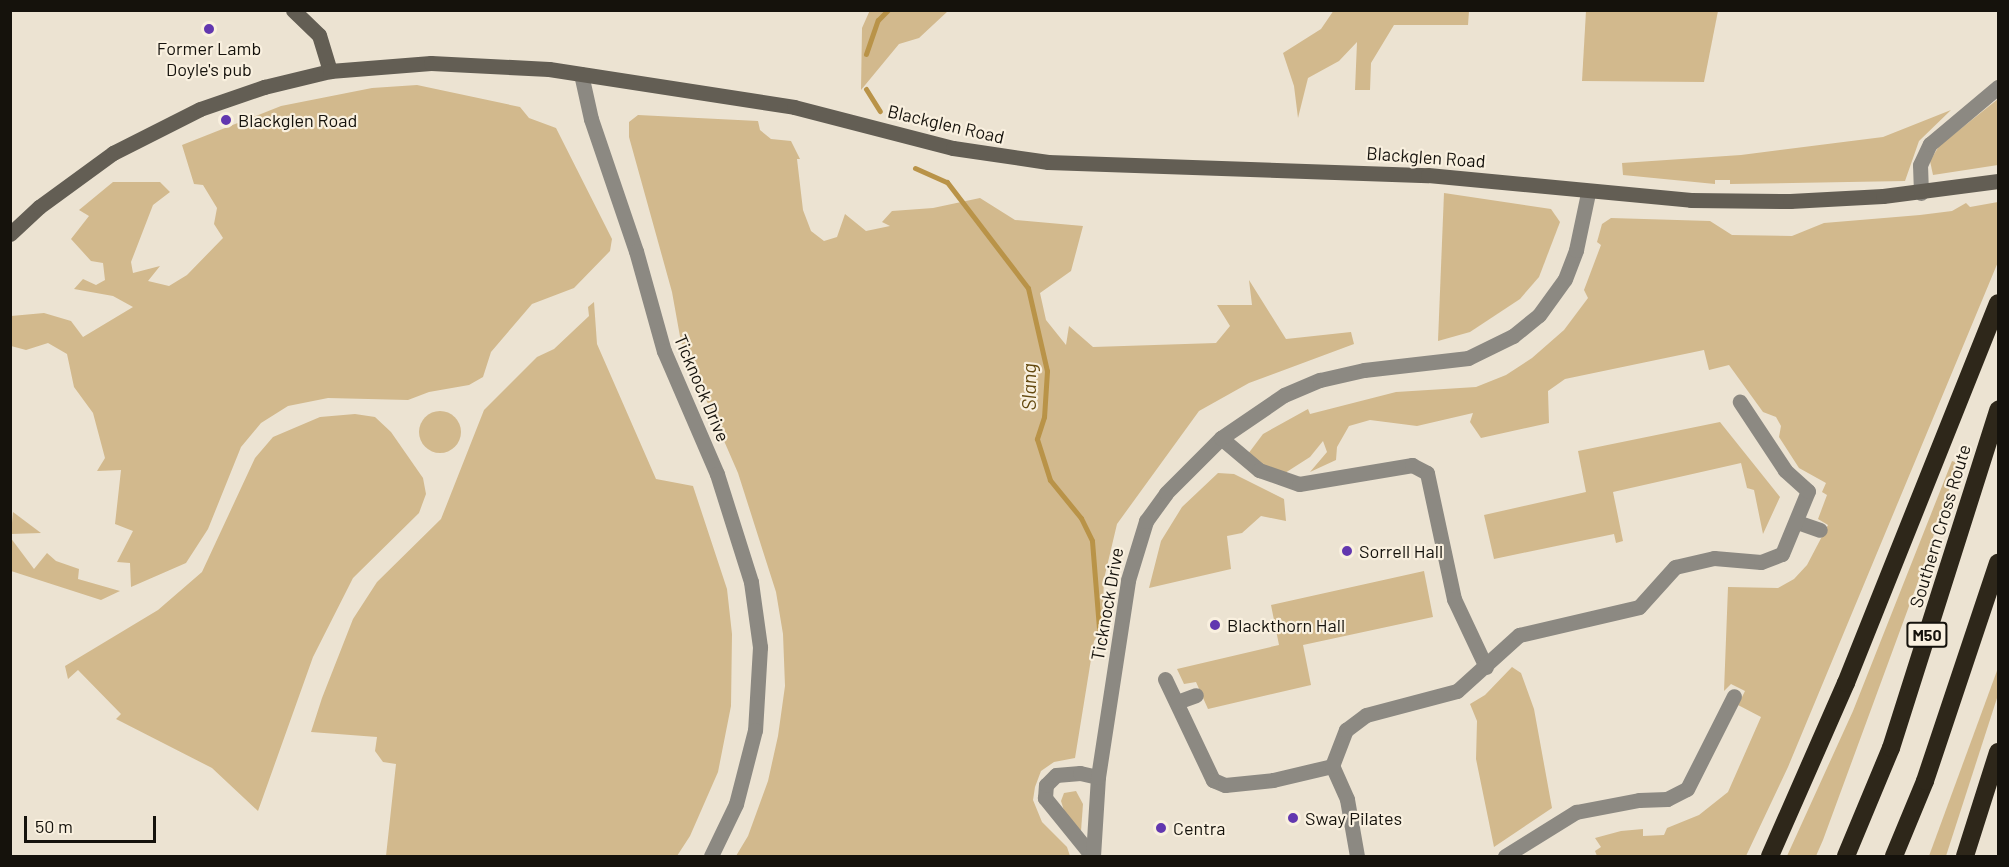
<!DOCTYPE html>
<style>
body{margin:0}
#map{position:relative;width:2009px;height:867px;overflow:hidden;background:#ece3d2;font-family:Barlow,sans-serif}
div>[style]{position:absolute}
.green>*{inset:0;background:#d2b98d}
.round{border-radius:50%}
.stream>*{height:5px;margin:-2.5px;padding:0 2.5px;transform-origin:2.5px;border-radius:2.5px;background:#b99348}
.street>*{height:15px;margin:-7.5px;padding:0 7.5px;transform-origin:7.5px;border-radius:7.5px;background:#8c8982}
.secondary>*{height:15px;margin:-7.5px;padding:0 7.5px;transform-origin:7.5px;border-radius:7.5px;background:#635e54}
.highway>*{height:18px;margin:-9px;padding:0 9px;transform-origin:9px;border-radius:9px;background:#2e271a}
.dots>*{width:16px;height:16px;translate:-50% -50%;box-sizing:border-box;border:3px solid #f9f0df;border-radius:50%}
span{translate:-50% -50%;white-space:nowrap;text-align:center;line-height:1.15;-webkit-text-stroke:4.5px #f9f0df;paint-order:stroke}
.shield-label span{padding:2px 4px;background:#f9f0df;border:2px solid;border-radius:4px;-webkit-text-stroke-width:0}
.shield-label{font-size:16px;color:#15120c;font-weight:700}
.poi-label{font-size:18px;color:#15120c}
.left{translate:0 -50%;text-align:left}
.street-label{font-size:18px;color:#15120c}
.water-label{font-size:20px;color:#64490f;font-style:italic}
.frame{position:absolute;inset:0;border:12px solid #15120c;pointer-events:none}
.scale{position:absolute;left:24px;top:816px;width:132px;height:27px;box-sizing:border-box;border:3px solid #15120c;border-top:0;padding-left:8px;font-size:18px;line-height:21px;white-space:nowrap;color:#15120c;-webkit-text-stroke:4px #f9f0df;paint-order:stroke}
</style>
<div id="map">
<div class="green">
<div style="clip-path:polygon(870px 10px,948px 11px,919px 38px,899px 44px,861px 90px,862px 28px)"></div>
<div style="clip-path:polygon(1334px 10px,1469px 10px,1469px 11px,1468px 25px,1394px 25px,1371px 63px,1370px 90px,1355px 90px,1357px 42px,1339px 61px,1308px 78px,1298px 118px,1294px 86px,1283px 53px,1321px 29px)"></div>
<div style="clip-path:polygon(1586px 11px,1718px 11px,1704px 82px,1582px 81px)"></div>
<div style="clip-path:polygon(417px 85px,520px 107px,529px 118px,556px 128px,612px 239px,610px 251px,574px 288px,532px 304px,491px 352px,483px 377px,469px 385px,429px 392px,408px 400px,328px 398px,288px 406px,261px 423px,241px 447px,208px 529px,186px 563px,131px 587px,130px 563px,117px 562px,133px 531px,115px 524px,121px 470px,97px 471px,105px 458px,93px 413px,74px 387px,67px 354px,48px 343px,26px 350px,11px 346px,11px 316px,44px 313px,71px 321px,83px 337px,133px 307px,113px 296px,74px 289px,83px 279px,96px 285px,105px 280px,103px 263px,91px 261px,71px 239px,89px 216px,79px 210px,113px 182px,160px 182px,170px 192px,153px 205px,131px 262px,133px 273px,160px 266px,148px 281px,169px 286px,187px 275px,223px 238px,214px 224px,217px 208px,203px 185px,194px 184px,182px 145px,281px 106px,372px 88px)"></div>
<div style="clip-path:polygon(1998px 99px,1998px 165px,1933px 175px,1930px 161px,1939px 146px)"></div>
<div style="clip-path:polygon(1951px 110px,1919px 141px,1905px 181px,1730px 184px,1730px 180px,1715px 180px,1715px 184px,1623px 175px,1622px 163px,1741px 155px,1883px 137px)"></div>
<div style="clip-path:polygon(638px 115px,758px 121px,760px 130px,771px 139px,791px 141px,800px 159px,797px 159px,803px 210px,811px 231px,824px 241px,837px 237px,845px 214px,866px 231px,890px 226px,882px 222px,892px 211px,933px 208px,980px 198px,1015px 220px,1083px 226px,1071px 271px,1040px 293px,1046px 320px,1066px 345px,1069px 326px,1093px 347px,1216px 343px,1230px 326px,1217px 305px,1252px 305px,1249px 280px,1286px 339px,1351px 332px,1354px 344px,1249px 383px,1199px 411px,1117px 524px,1104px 579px,1102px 628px,1094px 641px,1075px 758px,1054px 762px,1041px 771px,1035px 787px,1033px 800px,1042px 822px,1067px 847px,1070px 856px,736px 856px,748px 836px,768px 781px,778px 736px,785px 686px,783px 634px,776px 592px,738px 473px,681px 342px,672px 292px,629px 137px,629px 122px)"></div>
<div style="clip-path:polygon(1444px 193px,1551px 209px,1560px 222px,1539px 277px,1520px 299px,1470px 332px,1438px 341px)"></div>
<div style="clip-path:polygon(1998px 202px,1998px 262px,1788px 767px,1746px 856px,1597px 856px,1595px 851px,1601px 847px,1595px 838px,1621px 831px,1643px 829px,1643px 836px,1664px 835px,1667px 828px,1699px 815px,1728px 792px,1761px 717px,1738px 705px,1745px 691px,1731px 684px,1724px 691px,1728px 587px,1778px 588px,1794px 579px,1807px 565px,1828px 525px,1818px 519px,1827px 495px,1822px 492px,1826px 483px,1799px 468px,1779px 437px,1781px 426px,1776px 417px,1763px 412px,1729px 365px,1709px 370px,1704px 350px,1565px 379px,1548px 391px,1549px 423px,1481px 438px,1470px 422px,1473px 413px,1417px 426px,1370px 420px,1349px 426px,1337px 447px,1336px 460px,1310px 472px,1327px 452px,1323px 441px,1310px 457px,1285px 473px,1268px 468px,1248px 454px,1263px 434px,1308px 409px,1310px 414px,1396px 392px,1476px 387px,1506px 375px,1532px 358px,1564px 330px,1588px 298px,1584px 290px,1601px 245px,1597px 242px,1602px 224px,1611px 218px,1710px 221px,1732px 235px,1792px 236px,1824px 223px,1920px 215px,1952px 211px,1966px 203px,1970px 207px)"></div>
<div style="clip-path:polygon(594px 302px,597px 344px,656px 479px,693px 486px,727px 589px,732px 634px,731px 706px,718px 772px,690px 836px,677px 856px,386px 856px,396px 764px,383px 762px,375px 751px,377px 737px,311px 732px,322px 698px,353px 619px,377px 582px,441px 519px,484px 410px,537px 357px,554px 349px,589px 316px,588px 307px)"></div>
<div class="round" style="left:419px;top:411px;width:42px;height:42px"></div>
<div style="clip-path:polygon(355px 414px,375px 417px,391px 432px,423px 478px,426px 494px,419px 513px,353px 578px,313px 657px,258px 811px,212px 768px,116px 719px,121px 714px,78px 670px,68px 679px,65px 666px,158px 610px,202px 572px,255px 458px,273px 437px,320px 417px)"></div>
<div style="clip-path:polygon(1720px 422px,1780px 497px,1763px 534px,1754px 490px,1747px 488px,1741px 463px,1613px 492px,1623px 541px,1616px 543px,1614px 534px,1494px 559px,1484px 515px,1586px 492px,1578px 451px)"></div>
<div style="clip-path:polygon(1952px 461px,1958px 463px,1919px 579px,1823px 840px,1816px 856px,1787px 856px,1853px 711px)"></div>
<div style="clip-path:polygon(1218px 473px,1234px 474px,1284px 499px,1286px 521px,1261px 516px,1242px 533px,1227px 536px,1231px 569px,1149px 588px,1161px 541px,1182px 507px)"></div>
<div style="clip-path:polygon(13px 512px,41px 533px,11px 534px)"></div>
<div style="clip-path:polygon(10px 537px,34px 569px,47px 553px,56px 561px,79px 569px,78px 579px,120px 591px,101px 600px,11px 571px)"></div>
<div style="clip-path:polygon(1424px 571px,1433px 617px,1303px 645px,1311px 685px,1208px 709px,1196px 682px,1184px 684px,1177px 669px,1279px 645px,1271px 605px)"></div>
<div style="clip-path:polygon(1512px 667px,1521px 673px,1534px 709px,1552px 808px,1494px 847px,1476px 759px,1477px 721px,1470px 704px,1485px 695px)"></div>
<div style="clip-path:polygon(1998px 668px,1998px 695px,1946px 856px,1929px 856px)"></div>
<div style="clip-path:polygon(1076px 791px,1083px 804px,1081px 831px,1065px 814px,1061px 801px,1064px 793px)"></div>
</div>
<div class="stream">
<div style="left:866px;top:54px;width:36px;rotate:-71deg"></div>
<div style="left:878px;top:20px;width:14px;rotate:-45deg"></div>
<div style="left:866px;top:89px;width:26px;rotate:58deg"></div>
<div style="left:915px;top:168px;width:35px;rotate:24deg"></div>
<div style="left:947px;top:182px;width:133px;rotate:52.6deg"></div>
<div style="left:1028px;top:288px;width:85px;rotate:77.1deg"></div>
<div style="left:1047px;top:371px;width:46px;rotate:93.7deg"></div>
<div style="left:1044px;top:417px;width:23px;rotate:108deg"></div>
<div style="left:1037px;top:439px;width:43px;rotate:72.4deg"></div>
<div style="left:1050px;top:480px;width:49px;rotate:50.8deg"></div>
<div style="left:1081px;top:518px;width:25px;rotate:64deg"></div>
<div style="left:1092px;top:541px;width:99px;rotate:85.4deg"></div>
</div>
<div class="street">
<div style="left:581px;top:74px;width:46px;rotate:77.5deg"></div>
<div style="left:591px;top:119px;width:139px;rotate:71.2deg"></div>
<div style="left:636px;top:251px;width:104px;rotate:74.4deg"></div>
<div style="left:664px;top:351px;width:134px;rotate:66.7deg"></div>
<div style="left:717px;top:474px;width:113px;rotate:72.5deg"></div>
<div style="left:751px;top:582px;width:66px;rotate:82.1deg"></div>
<div style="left:760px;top:647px;width:83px;rotate:93.4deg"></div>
<div style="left:755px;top:730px;width:76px;rotate:104.4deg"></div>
<div style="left:736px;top:804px;width:58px;rotate:115.7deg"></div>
<div style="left:1921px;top:193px;width:28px;rotate:-92deg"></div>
<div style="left:1920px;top:165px;width:23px;rotate:-65deg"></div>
<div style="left:1930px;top:144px;width:89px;rotate:-40deg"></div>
<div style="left:1221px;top:438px;width:50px;rotate:40.1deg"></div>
<div style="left:1259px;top:470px;width:42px;rotate:19.3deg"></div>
<div style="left:1299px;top:484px;width:115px;rotate:-9.5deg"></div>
<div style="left:1412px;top:465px;width:17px;rotate:28deg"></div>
<div style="left:1427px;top:473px;width:129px;rotate:77.9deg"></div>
<div style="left:1454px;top:599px;width:75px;rotate:64.8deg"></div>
<div style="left:1797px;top:522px;width:24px;rotate:19deg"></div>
<div style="left:1165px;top:679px;width:112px;rotate:64.6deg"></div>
<div style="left:1213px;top:780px;width:13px;rotate:23deg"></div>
<div style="left:1225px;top:785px;width:48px;rotate:-5.9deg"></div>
<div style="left:1273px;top:780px;width:61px;rotate:-13.3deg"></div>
<div style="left:1177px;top:702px;width:20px;rotate:-20deg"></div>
<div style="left:1092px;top:856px;width:75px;rotate:-129deg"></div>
<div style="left:1045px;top:798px;width:13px;rotate:-86deg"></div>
<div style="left:1046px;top:785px;width:14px;rotate:-45deg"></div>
<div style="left:1056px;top:775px;width:24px;rotate:-5deg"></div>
<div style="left:1080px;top:773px;width:18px;rotate:13deg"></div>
<div style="left:1093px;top:856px;width:79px;rotate:-86.4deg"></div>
<div style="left:1098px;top:777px;width:199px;rotate:-81.3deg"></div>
<div style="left:1128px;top:580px;width:62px;rotate:-73deg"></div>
<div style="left:1146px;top:521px;width:34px;rotate:-54deg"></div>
<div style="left:1166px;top:493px;width:78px;rotate:-45deg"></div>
<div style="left:1221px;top:438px;width:76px;rotate:-34.3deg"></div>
<div style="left:1284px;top:395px;width:39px;rotate:-23deg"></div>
<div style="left:1320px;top:380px;width:45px;rotate:-12.8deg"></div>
<div style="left:1364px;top:370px;width:105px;rotate:-6.6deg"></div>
<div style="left:1468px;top:358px;width:50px;rotate:-26.1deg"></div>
<div style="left:1513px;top:336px;width:33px;rotate:-39deg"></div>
<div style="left:1539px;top:315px;width:44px;rotate:-54.2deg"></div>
<div style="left:1565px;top:279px;width:31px;rotate:-69deg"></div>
<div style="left:1576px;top:250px;width:58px;rotate:-78.1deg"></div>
<div style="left:1357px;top:856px;width:58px;rotate:-100deg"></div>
<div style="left:1347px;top:799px;width:36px;rotate:-114deg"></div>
<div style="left:1332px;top:766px;width:39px;rotate:-69deg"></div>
<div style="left:1346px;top:730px;width:25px;rotate:-37deg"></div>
<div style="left:1366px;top:715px;width:94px;rotate:-14.8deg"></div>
<div style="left:1457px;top:691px;width:84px;rotate:-42.1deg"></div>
<div style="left:1519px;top:635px;width:123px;rotate:-13.1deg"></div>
<div style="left:1639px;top:607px;width:54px;rotate:-48deg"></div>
<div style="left:1675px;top:567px;width:40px;rotate:-13deg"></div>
<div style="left:1714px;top:558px;width:47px;rotate:4.9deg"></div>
<div style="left:1761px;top:562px;width:22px;rotate:-21deg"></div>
<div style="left:1782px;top:554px;width:68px;rotate:-67.6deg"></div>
<div style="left:1808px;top:491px;width:31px;rotate:-138deg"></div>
<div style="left:1785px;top:470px;width:82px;rotate:-123.5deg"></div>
<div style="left:1505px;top:856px;width:84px;rotate:-31.8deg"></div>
<div style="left:1576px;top:812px;width:64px;rotate:-10.8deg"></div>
<div style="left:1639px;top:800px;width:28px;rotate:-2deg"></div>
<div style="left:1667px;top:799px;width:22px;rotate:-27deg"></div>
<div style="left:1687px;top:789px;width:104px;rotate:-63.2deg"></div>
</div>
<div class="secondary">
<div style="left:293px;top:10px;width:36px;rotate:44deg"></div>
<div style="left:319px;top:35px;width:38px;rotate:73deg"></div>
<div style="left:10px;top:234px;width:40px;rotate:-43deg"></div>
<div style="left:39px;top:207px;width:92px;rotate:-36.1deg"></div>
<div style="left:113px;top:153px;width:97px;rotate:-26.8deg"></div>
<div style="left:200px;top:109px;width:68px;rotate:-19deg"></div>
<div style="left:264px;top:87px;width:68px;rotate:-13.6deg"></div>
<div style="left:330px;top:71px;width:101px;rotate:-4.5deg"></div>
<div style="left:431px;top:63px;width:118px;rotate:2.9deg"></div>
<div style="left:549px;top:69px;width:248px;rotate:8.8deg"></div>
<div style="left:794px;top:107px;width:164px;rotate:14.5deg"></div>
<div style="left:953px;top:148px;width:96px;rotate:8.4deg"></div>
<div style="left:1048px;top:162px;width:380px;rotate:2deg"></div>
<div style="left:1428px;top:175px;width:264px;rotate:5.4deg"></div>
<div style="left:1691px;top:200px;width:99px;rotate:0.6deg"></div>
<div style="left:1790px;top:201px;width:93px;rotate:-3.1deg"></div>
<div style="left:1883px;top:196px;width:116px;rotate:-7.4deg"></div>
</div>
<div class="highway">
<div style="left:1770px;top:856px;width:189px;rotate:-66.3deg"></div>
<div style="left:1846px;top:683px;width:409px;rotate:-68.2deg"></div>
<div style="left:1846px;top:856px;width:117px;rotate:-67.4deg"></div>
<div style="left:1891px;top:748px;width:355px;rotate:-72.4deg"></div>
<div style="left:1894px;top:856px;width:81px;rotate:-67.5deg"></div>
<div style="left:1925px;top:781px;width:230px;rotate:-71.5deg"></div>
<div style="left:1965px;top:856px;width:109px;rotate:-72.4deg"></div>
</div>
<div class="dots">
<div style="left:209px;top:29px;background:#6237af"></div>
<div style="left:226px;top:120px;background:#6237af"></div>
<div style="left:1347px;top:551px;background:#6237af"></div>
<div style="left:1215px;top:625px;background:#6237af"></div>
<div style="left:1293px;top:818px;background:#6237af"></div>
<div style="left:1161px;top:828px;background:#6237af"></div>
</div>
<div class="shield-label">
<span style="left:1927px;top:635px">M50</span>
</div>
<div class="poi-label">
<span style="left:209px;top:59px">Former Lamb<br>Doyle's pub</span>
<span class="left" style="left:238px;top:120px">Blackglen Road</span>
<span class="left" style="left:1359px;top:551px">Sorrell Hall</span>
<span class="left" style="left:1227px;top:625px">Blackthorn Hall</span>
<span class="left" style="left:1305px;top:818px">Sway Pilates</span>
<span class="left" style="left:1173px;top:828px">Centra</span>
</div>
<div class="street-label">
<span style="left:946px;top:124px;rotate:13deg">Blackglen Road</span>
<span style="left:1426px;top:157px;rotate:4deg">Blackglen Road</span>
<span style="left:702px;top:388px;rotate:67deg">Ticknock Drive</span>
<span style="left:1940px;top:526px;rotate:-73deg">Southern Cross Route</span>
<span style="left:1107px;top:604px;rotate:-80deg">Ticknock Drive</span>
</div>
<div class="water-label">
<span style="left:1028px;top:387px;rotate:-90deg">Slang</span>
</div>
<div class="frame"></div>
<div class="scale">50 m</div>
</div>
